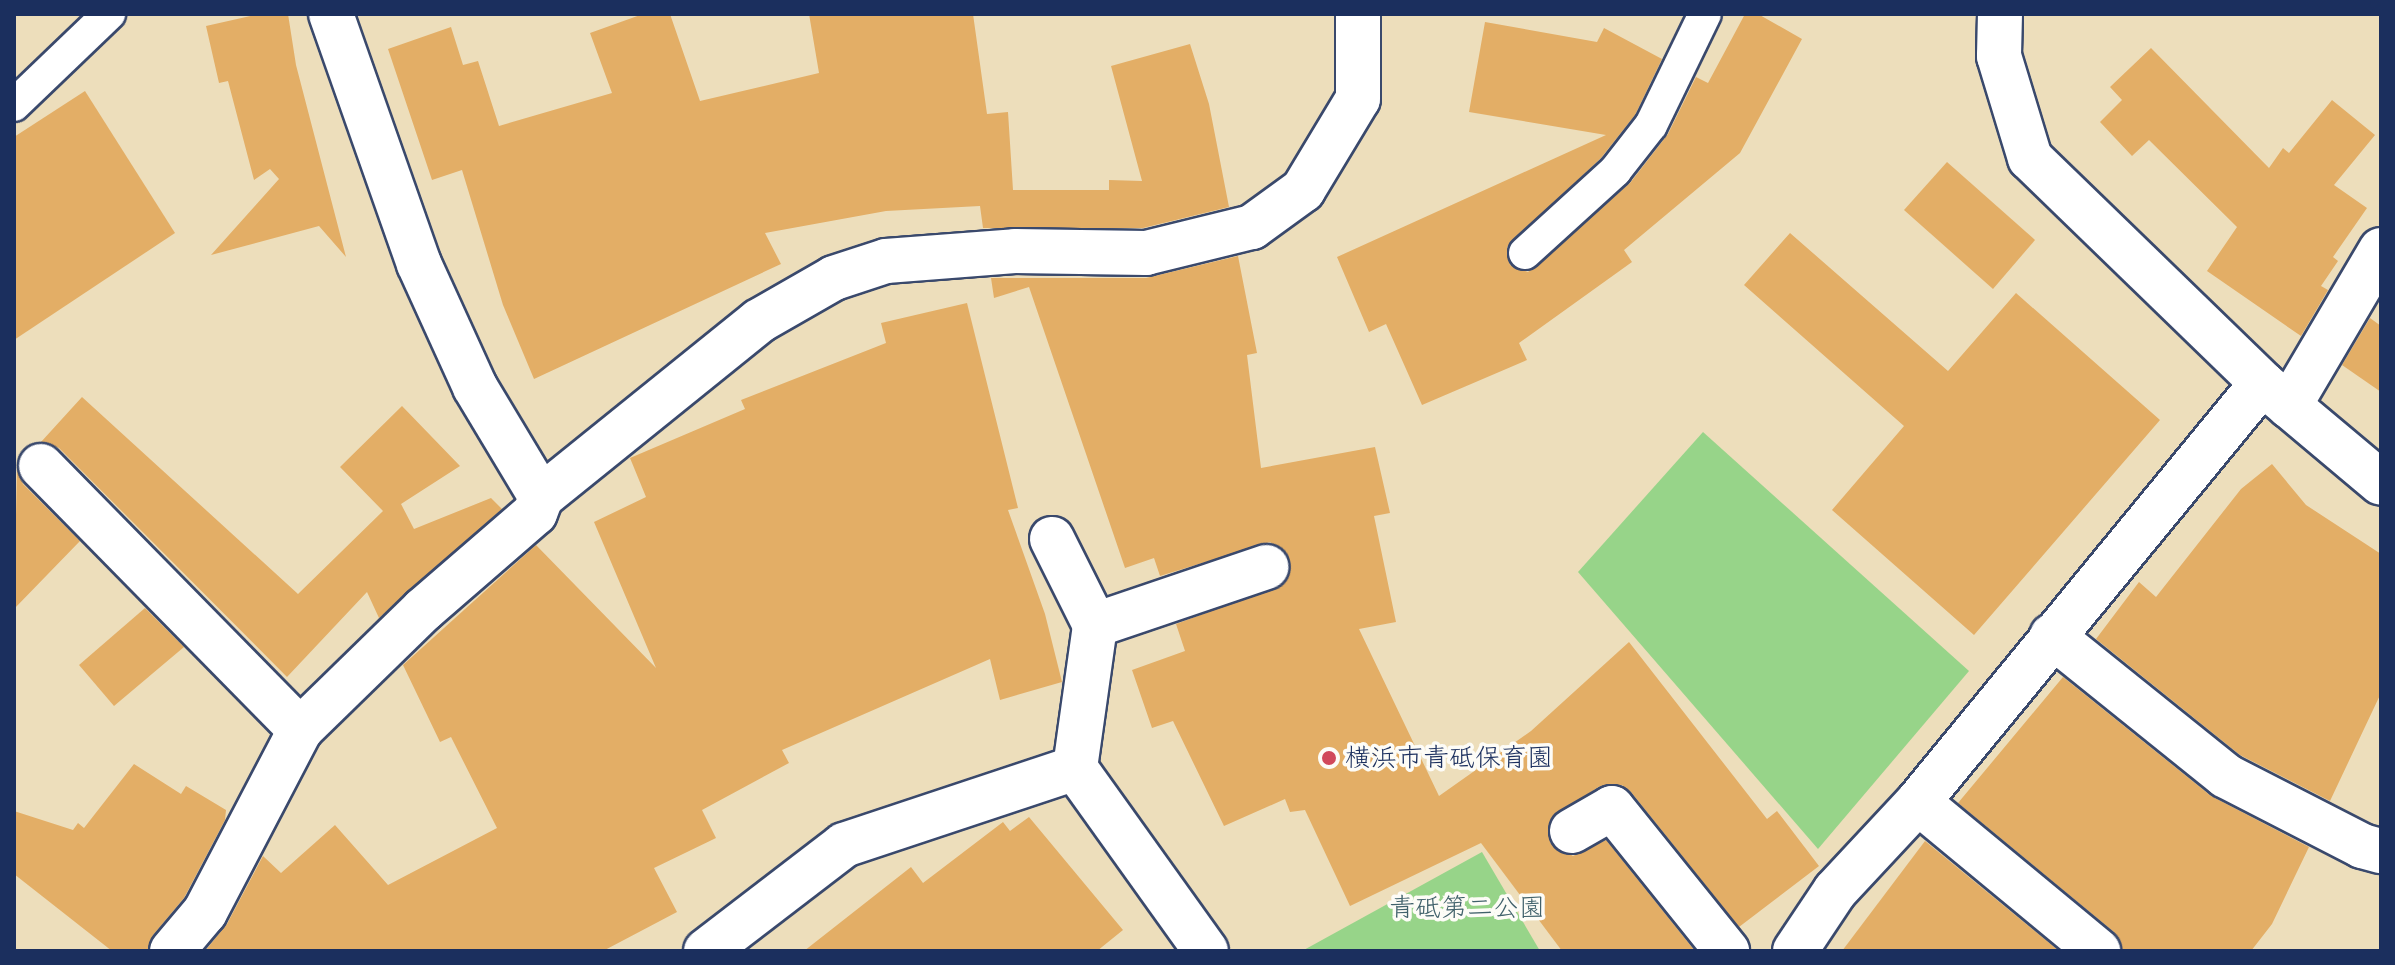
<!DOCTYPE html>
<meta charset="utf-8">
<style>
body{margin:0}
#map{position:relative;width:2395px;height:965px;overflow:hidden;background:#eddebb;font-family:Sriracha,"Klee One",sans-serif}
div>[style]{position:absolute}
.green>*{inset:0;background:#97d489}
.building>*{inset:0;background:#e3ae66}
.roads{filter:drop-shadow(2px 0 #3a496c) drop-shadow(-2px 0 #3a496c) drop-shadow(0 2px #3a496c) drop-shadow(0 -2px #3a496c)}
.lane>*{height:32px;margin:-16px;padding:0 16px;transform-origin:16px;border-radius:16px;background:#fff}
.street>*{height:44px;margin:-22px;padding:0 22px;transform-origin:22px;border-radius:22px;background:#fff}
.dots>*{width:22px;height:22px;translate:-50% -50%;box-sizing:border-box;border:4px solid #fdfcf7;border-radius:50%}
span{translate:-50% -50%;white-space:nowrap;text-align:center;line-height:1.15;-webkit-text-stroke:7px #fdfcf7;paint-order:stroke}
.poi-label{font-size:26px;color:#1b2f5e}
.left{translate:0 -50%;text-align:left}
.park-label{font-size:26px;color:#40616b}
.frame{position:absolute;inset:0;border:16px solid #1b2f5e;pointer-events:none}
</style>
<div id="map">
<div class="green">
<div style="clip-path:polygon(1703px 432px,1969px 671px,1818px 849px,1578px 572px)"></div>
<div style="clip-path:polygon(1482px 852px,1540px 951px,1302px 951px)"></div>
</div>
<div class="building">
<div style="clip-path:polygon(259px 14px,288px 14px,296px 65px,346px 257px,319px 226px,211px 255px,279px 179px,270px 169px,254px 180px,228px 81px,219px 83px,206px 26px)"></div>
<div style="clip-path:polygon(643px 14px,670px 14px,700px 101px,819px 73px,809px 14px,973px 14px,987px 114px,1008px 112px,1013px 190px,1109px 190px,1109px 180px,1142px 181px,1111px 66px,1190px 44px,1209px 104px,1229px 207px,1143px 228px,983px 228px,980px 206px,886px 211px,765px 233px,781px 264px,534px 379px,503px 305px,462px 170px,432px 180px,388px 49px,451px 27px,463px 65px,478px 61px,499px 126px,612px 93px,590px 33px)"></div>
<div style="clip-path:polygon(1745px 14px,1758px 14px,1802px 39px,1740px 153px,1624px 250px,1632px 262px,1519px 343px,1527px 360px,1422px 405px,1386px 324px,1369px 332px,1337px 257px,1606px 135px,1469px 112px,1485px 22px,1597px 42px,1604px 28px,1662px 59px,1635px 115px,1601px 158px,1507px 247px,1510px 265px,1528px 272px,1630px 183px,1668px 134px,1696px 77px,1708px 83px)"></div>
<div style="clip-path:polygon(2151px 48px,2269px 168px,2283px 148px,2289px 153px,2332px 100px,2375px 135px,2334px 185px,2367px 208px,2333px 257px,2338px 261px,2321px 286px,2328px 290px,2301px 336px,2207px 271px,2237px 227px,2149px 140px,2132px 156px,2100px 122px,2122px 100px,2110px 87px)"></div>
<div style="clip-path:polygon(85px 91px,175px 233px,14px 340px,14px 137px)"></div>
<div style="clip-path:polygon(1947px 162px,2035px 240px,1993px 289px,1904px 210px)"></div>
<div style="clip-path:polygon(1790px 233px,1948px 371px,2016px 293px,2160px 420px,1974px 635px,1832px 510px,1904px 426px,1744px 285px)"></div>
<div style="clip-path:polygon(1238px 256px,1257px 353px,1247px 355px,1261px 468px,1375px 447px,1390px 513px,1374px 516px,1396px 622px,1359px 629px,1439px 796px,1531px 731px,1629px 642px,1767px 819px,1777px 811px,1819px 866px,1739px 927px,1631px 792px,1622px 785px,1600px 786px,1551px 818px,1550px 843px,1573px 856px,1606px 840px,1695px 951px,1562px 951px,1481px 843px,1350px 906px,1305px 810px,1290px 812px,1285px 799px,1224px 826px,1173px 721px,1152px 728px,1132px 670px,1185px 651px,1176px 624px,1284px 584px,1289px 558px,1270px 542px,1160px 576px,1154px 558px,1125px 568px,1029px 287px,994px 298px,991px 278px,1146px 278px)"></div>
<div style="clip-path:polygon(967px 303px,1018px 508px,1008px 510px,1045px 614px,1062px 682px,1000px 700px,990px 659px,782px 750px,789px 763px,702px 810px,716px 838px,654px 868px,677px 912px,603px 951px,205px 951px,227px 924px,263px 856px,281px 873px,335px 825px,388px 885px,497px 828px,451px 737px,440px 742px,403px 665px,536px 545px,656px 668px,594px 522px,646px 497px,630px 458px,745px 409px,741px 400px,886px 343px,881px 323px)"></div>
<div style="clip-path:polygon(2370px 318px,2381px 326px,2381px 392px,2342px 365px)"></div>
<div style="clip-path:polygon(82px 397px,298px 594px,383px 511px,340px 467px,402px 406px,460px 466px,401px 504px,414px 529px,491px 498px,502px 509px,379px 618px,367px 592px,287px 677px,59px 448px,41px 442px)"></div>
<div style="clip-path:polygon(2272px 464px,2306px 505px,2381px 554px,2381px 693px,2330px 801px,2240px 755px,2096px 639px,2139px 582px,2156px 597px,2241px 489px)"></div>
<div style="clip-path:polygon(17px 468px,23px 484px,80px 541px,14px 609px)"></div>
<div style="clip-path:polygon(145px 608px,184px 647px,114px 706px,79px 665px)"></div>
<div style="clip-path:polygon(2063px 677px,2211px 796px,2309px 847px,2272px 924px,2251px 951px,2122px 951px,2114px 932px,1958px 803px)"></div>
<div style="clip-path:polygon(134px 764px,181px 794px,186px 786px,226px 810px,225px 820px,184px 898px,153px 935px,148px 951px,112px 951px,14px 874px,14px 811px,73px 830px,78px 823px,84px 828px)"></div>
<div style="clip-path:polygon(1029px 817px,1123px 930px,1097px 951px,804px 951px,911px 867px,923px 883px,1003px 822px,1010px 831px)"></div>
<div style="clip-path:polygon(1925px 841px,2059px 951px,1842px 951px)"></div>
</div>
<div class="roads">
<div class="lane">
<div style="left:14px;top:105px;width:132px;rotate:-43.8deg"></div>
<div style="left:1525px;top:253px;width:122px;rotate:-42.3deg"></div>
<div style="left:1615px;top:171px;width:58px;rotate:-52deg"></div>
<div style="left:1651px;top:125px;width:123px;rotate:-64.1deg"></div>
</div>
<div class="street">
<div style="left:331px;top:14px;width:265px;rotate:70.6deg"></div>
<div style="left:419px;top:264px;width:135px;rotate:65.5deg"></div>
<div style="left:475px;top:387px;width:128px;rotate:59deg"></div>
<div style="left:2000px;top:14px;width:42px;rotate:91.4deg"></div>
<div style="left:1999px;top:56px;width:107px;rotate:73.1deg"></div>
<div style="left:2030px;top:158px;width:323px;rotate:44.1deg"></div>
<div style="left:2262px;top:383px;width:155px;rotate:40deg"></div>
<div style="left:2289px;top:406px;width:181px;rotate:-59.5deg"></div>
<div style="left:41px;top:466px;width:370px;rotate:45.5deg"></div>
<div style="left:1052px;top:539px;width:96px;rotate:63.4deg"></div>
<div style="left:2052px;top:636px;width:223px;rotate:38.8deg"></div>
<div style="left:2226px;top:776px;width:153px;rotate:27.2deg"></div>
<div style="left:2362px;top:846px;width:20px;rotate:15deg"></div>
<div style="left:1075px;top:768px;width:144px;rotate:-82deg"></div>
<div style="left:1095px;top:625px;width:181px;rotate:-18.7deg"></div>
<div style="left:1918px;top:802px;width:234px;rotate:39.6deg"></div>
<div style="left:1572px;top:831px;width:46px;rotate:-29.9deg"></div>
<div style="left:1612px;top:808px;width:184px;rotate:51.2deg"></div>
<div style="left:172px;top:951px;width:51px;rotate:-49.8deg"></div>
<div style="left:205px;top:912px;width:205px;rotate:-62.4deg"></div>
<div style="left:300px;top:730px;width:172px;rotate:-44.3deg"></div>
<div style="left:423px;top:610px;width:148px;rotate:-40.9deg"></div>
<div style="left:535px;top:513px;width:17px;rotate:-69deg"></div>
<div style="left:541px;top:497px;width:280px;rotate:-38.9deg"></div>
<div style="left:759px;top:321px;width:86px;rotate:-29.8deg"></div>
<div style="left:834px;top:278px;width:55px;rotate:-18.1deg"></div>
<div style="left:886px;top:261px;width:129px;rotate:-4.4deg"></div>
<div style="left:1015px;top:251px;width:131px;rotate:0.9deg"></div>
<div style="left:1146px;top:253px;width:109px;rotate:-13.8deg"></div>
<div style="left:1252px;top:227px;width:63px;rotate:-36deg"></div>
<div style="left:1303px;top:190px;width:106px;rotate:-58.9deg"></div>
<div style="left:1358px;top:99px;width:85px;rotate:-90deg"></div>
<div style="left:706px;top:951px;width:174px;rotate:-37.5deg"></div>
<div style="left:844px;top:845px;width:243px;rotate:-18.4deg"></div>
<div style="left:1075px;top:768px;width:225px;rotate:54.4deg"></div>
<div style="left:1795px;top:951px;width:72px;rotate:-56.3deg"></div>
<div style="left:1835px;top:891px;width:122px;rotate:-47deg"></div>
<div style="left:1918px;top:802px;width:542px;rotate:-50.61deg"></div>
</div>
</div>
<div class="dots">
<div style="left:1329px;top:758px;background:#d1495b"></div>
</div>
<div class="poi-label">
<span class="left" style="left:1345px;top:758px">横浜市青砥保育園</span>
</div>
<div class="park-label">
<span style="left:1467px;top:908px">青砥第二公園</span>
</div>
<div class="frame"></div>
</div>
